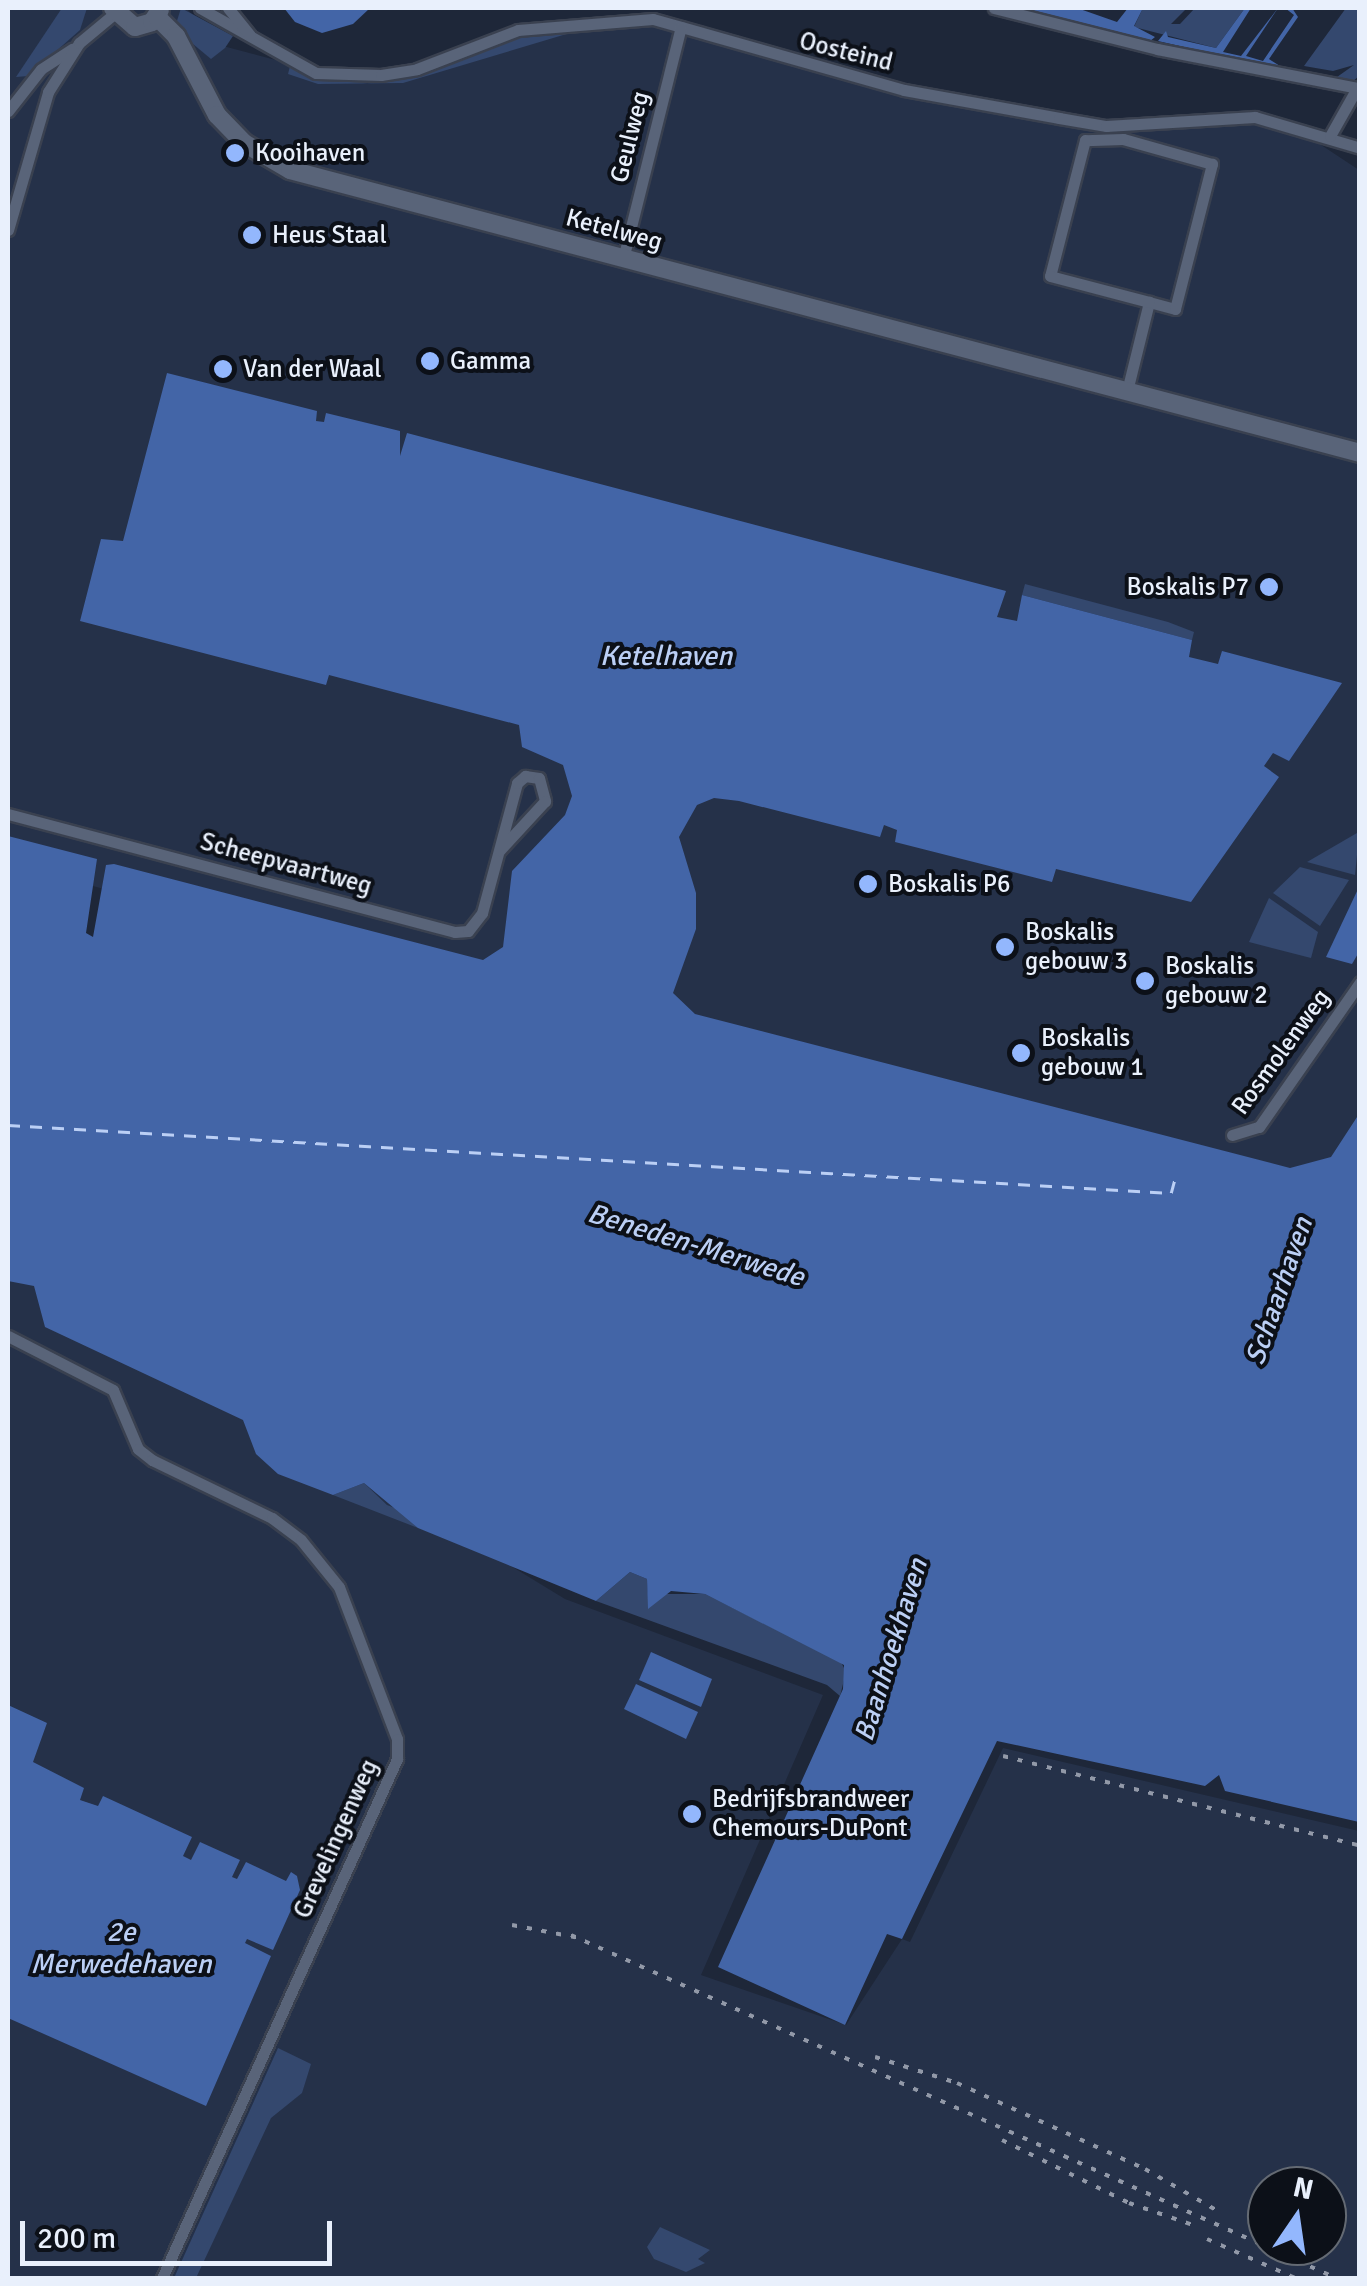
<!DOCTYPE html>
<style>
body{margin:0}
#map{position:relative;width:1367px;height:2286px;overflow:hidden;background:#1e2739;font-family:Signika,sans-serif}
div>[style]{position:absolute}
.built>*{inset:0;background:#253149}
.green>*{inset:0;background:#34486e}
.water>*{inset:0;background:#4365a7}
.ferry>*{height:2.5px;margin-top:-1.25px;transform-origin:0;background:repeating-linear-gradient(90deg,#bbcff5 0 12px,transparent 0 22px)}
.roads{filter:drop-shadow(2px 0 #3a4150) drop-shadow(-2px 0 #3a4150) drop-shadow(0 2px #3a4150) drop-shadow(0 -2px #3a4150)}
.street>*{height:11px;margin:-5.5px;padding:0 5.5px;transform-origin:5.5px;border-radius:5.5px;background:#596479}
.secondary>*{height:18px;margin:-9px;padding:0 9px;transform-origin:9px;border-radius:9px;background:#596479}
.rail>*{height:4px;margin-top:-2px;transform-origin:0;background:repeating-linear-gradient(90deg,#9299a8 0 5px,transparent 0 15px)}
.dots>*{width:28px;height:28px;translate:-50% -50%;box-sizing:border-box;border:5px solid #0c1018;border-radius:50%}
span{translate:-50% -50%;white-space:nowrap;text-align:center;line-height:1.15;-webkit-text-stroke:8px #0c1018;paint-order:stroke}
.street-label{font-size:25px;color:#e9f0fc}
.poi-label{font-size:25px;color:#e9f0fc}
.left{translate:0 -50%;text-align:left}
.right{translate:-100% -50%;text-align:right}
.water-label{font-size:28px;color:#bbcff5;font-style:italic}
.frame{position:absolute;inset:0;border:10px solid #e9f0fc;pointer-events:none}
.north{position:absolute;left:1247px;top:2166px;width:100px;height:100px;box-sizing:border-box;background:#0c1018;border:2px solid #646a73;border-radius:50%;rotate:13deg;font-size:28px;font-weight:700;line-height:40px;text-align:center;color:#e9f0fc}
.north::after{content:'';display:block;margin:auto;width:35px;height:45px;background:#93b7fd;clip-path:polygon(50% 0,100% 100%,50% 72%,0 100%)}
.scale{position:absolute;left:20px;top:2221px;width:312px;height:45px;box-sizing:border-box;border:5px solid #e9f0fc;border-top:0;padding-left:12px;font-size:30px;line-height:35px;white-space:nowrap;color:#e9f0fc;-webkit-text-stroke:8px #0c1018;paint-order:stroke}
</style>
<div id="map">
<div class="built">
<div style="clip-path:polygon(8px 8px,186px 8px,223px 46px,367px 84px,602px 24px,678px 23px,813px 64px,1111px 129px,1242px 121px,1306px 135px,1359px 170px,1359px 1229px,8px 863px)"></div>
<div style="clip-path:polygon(evenodd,8px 1271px,40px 1278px,565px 1599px,823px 1695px,701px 1975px,846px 2025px,902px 1939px,910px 1942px,1003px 1748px,1359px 1831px,1359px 2278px,8px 2278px,8px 1271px,1267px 2186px,1327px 2186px,1327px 2246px,1267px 2246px,1267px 2186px)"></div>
</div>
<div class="green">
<div style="clip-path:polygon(62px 8px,87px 8px,80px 30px,28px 76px,16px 77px)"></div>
<div style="clip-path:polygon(181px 8px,233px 36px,225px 48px,211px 59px,193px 44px,176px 24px)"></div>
<div style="clip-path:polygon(1143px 8px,1187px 8px,1171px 24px,1180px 24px,1195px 8px,1245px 8px,1216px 48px,1134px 27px)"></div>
<div style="clip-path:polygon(1346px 8px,1359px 8px,1360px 75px,1351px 83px,1302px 73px,1337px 77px,1354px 65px,1333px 71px,1304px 66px)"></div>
<div style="clip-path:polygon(600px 24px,403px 83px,318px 84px,288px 74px,291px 62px,366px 78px,502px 39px)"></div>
<div style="clip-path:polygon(1025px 584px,1168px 622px,1194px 632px,1192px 640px,1022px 595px)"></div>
<div style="clip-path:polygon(1359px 835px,1355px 875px,1307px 862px,1357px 833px)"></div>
<div style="clip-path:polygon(1300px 867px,1349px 880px,1320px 926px,1273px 893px)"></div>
<div style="clip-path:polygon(1269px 898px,1318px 932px,1311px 958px,1249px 942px)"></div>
<div style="clip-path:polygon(364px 1483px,387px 1505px,408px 1513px,418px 1528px,333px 1495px)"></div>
<div style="clip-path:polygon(630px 1572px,647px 1579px,648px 1594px,705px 1594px,841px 1662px,846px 1672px,840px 1696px,827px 1685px,596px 1601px)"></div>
<div style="clip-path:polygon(278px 2048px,311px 2064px,302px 2093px,271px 2118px,196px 2278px,174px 2278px)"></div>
<div style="clip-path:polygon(660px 2227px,710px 2250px,698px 2259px,705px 2263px,686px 2272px,654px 2259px,647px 2247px)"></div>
</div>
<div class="water">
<div style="clip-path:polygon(284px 8px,370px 8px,353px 24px,322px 33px,295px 22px)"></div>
<div style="clip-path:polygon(1019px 8px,1077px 8px,1117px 22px,1128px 8px,1143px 8px,1134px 26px,1155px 37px,1149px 42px)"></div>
<div style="clip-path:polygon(1245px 8px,1251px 8px,1223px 52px,1241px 56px,1278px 8px,1246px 56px,1263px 61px,1294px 15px,1285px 8px,1292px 8px,1298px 17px,1269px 59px,1288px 71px,1158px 41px,1166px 31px,1168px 37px,1216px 48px)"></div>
<div style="clip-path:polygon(167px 373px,317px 411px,316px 421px,324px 422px,326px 413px,400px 431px,400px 456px,407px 433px,1006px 591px,997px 617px,1017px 621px,1022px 595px,1192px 640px,1189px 657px,1218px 664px,1222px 651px,1342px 683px,1289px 761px,1273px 753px,1264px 766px,1279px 777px,1191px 902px,1056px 869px,1052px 882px,895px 842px,897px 830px,884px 825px,880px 837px,739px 801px,714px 798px,697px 805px,679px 837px,696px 893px,696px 929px,673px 993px,695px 1014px,1290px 1168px,1331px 1157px,1359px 1114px,1359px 1822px,1225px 1791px,1219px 1775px,1205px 1786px,997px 1741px,902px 1939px,887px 1934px,845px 2025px,718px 1967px,843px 1689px,844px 1665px,705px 1594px,671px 1591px,648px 1609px,647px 1579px,630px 1572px,596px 1601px,418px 1528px,364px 1483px,333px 1495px,278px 1474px,256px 1454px,243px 1420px,45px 1327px,34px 1286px,8px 1281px,8px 836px,97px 859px,86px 933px,93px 937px,106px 865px,114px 864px,483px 960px,503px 947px,512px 871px,565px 815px,572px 796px,563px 765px,522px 747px,519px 725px,329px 675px,326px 685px,80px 621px,101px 539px,123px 541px)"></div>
<div style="clip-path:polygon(1359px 887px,1359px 952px,1352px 964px,1326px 957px)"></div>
<div style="clip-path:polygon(651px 1652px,712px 1679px,701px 1707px,639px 1680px)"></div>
<div style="clip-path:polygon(636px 1684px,698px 1712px,686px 1739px,624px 1709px)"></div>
<div style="clip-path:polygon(8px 1705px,47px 1723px,33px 1762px,84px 1788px,80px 1800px,98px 1806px,103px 1796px,192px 1837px,183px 1856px,191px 1860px,200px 1842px,240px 1860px,232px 1877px,237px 1879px,246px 1862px,286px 1881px,291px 1872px,297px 1876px,300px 1890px,273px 1950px,247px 1939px,245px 1943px,271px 1956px,206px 2106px,8px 2018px)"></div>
</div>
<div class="ferry">
<div style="left:8px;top:1125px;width:1165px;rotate:3.35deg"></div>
<div style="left:1171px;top:1193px;width:16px;rotate:-75deg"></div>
</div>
<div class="roads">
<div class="street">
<div style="left:200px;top:8px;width:133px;rotate:29.3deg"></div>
<div style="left:316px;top:73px;width:65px;rotate:1.8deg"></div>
<div style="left:381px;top:75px;width:36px;rotate:-9deg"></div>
<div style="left:417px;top:69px;width:108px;rotate:-21.1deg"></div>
<div style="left:518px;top:30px;width:135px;rotate:-4.7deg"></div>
<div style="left:653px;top:19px;width:261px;rotate:15.8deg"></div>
<div style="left:904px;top:90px;width:158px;rotate:10.2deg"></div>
<div style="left:1059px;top:118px;width:48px;rotate:9.7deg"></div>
<div style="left:1106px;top:126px;width:149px;rotate:-3.5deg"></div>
<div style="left:1255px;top:117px;width:109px;rotate:16.4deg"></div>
<div style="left:228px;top:8px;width:35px;rotate:51deg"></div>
<div style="left:994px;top:8px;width:168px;rotate:14.1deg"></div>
<div style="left:1157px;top:49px;width:204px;rotate:11deg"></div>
<div style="left:1357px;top:88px;width:55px;rotate:119.4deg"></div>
<div style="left:8px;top:111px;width:53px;rotate:-51.8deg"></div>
<div style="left:41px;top:69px;width:37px;rotate:-33deg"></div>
<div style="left:8px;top:230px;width:144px;rotate:-73.8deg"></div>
<div style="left:48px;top:92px;width:58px;rotate:-57.7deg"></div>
<div style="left:79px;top:43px;width:47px;rotate:-39.8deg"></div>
<div style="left:623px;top:259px;width:239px;rotate:-76deg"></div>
<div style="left:1127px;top:391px;width:92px;rotate:-76.1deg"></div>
<div style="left:1149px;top:302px;width:27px;rotate:15deg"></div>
<div style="left:1175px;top:309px;width:150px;rotate:-75.7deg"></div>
<div style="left:1212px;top:164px;width:92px;rotate:-164.3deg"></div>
<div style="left:1123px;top:139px;width:38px;rotate:178deg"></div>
<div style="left:1085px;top:140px;width:140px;rotate:104.4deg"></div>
<div style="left:1050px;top:276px;width:102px;rotate:14.7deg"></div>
<div style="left:8px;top:814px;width:462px;rotate:14.8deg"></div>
<div style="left:455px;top:932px;width:13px;rotate:-4deg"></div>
<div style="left:468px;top:931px;width:23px;rotate:-52deg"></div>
<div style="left:482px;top:913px;width:135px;rotate:-74.9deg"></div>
<div style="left:517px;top:783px;width:11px;rotate:-41deg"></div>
<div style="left:525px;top:776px;width:14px;rotate:8deg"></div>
<div style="left:539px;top:778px;width:24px;rotate:75deg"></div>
<div style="left:545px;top:801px;width:67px;rotate:132.6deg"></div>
<div style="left:1232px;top:1135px;width:28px;rotate:-17deg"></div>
<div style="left:1259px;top:1127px;width:177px;rotate:-55.1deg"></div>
<div style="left:8px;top:1336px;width:118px;rotate:27.2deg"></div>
<div style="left:113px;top:1390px;width:64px;rotate:67deg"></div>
<div style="left:138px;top:1449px;width:18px;rotate:38deg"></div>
<div style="left:152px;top:1460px;width:133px;rotate:25.8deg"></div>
<div style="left:272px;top:1518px;width:36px;rotate:37deg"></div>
<div style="left:301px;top:1540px;width:60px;rotate:51deg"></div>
<div style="left:339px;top:1587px;width:163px;rotate:69.1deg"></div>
<div style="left:397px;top:1739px;width:20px;rotate:90deg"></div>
<div style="left:397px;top:1759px;width:570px;rotate:114.36deg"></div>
</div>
<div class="secondary">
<div style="left:113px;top:8px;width:29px;rotate:41deg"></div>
<div style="left:135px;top:27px;width:18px;rotate:-16deg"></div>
<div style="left:152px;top:22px;width:14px;rotate:-56deg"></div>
<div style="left:157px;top:17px;width:27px;rotate:45deg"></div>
<div style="left:176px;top:36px;width:89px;rotate:62.6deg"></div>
<div style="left:217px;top:115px;width:39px;rotate:46deg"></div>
<div style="left:244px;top:143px;width:53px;rotate:30.4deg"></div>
<div style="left:290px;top:170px;width:1107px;rotate:14.81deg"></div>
</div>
</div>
<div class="rail">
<div style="left:1003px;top:1756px;width:368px;rotate:14.1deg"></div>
<div style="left:512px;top:1925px;width:74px;rotate:10.9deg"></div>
<div style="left:571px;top:1935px;width:838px;rotate:24.15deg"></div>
<div style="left:875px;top:2057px;width:86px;rotate:17.6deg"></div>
<div style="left:957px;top:2083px;width:207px;rotate:24.6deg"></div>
<div style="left:1145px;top:2169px;width:82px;rotate:30deg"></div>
<div style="left:1002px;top:2140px;width:142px;rotate:26.4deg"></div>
<div style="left:1129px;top:2203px;width:68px;rotate:19deg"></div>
<div style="left:1207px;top:2239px;width:96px;rotate:23.9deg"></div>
<div style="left:1358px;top:2277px;width:2px"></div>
</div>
<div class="dots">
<div style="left:235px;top:153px;background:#93b7fd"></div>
<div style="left:252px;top:235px;background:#93b7fd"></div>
<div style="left:430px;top:361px;background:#93b7fd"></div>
<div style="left:223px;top:369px;background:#93b7fd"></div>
<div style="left:1269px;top:587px;background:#93b7fd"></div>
<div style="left:868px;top:884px;background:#93b7fd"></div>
<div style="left:1005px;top:947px;background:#93b7fd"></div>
<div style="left:1145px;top:981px;background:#93b7fd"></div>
<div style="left:1021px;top:1053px;background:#93b7fd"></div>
<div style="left:692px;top:1814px;background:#93b7fd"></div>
</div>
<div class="street-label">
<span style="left:846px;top:52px;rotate:14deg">Oosteind</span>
<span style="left:630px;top:137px;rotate:-76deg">Geulweg</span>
<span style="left:614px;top:230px;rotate:15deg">Ketelweg</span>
<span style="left:286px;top:864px;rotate:15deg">Scheepvaartweg</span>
<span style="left:1281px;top:1052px;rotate:-54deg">Rosmolenweg</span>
<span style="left:336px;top:1839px;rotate:-66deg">Grevelingenweg</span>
</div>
<div class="poi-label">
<span class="left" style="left:255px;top:153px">Kooihaven</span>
<span class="left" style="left:272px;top:235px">Heus Staal</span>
<span class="left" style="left:450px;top:361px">Gamma</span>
<span class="left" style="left:243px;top:369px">Van der Waal</span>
<span class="right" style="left:1249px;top:587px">Boskalis P7</span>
<span class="left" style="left:888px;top:884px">Boskalis P6</span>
<span class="left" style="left:1025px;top:947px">Boskalis<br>gebouw 3</span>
<span class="left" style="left:1165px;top:981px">Boskalis<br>gebouw 2</span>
<span class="left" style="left:1041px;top:1053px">Boskalis<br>gebouw 1</span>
<span class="left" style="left:712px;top:1814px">Bedrijfsbrandweer<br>Chemours-DuPont</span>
</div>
<div class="water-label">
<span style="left:666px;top:656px">Ketelhaven</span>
<span style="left:696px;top:1245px;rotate:17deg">Beneden-Merwede</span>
<span style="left:1279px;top:1291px;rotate:-71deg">Schaarhaven</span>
<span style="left:891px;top:1650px;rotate:-73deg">Baanhoekhaven</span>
<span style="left:121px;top:1948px">2e<br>Merwedehaven</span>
</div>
<div class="frame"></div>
<div class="north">N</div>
<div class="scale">200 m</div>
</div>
